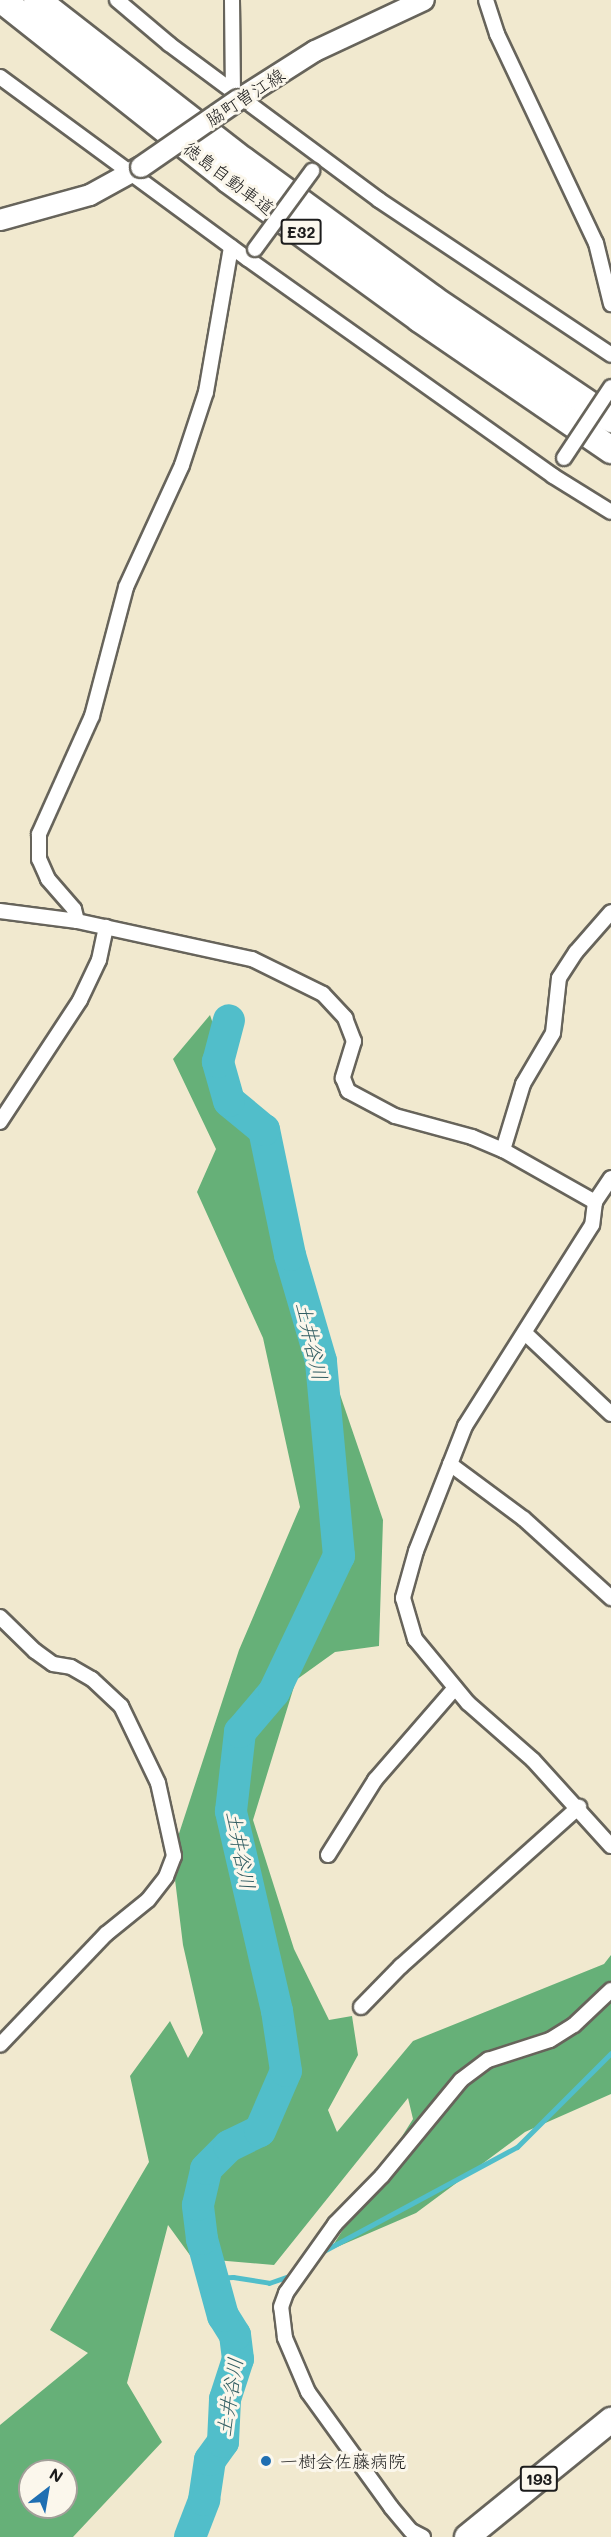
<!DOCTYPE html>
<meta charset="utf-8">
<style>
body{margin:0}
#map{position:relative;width:611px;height:2537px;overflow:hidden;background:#f1e9cf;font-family:Mali,"Klee One",sans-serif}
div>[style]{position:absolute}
.forest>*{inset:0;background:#66b078}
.stream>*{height:5px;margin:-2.5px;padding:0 2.5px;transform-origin:2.5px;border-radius:2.5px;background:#51beca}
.river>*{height:32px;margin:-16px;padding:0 16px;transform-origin:16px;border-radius:16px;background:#51beca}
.roads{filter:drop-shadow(2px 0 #67645b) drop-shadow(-2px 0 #67645b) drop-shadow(0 2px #67645b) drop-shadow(0 -2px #67645b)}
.minor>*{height:14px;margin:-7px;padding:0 7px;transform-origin:7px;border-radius:7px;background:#fff}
.secondary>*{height:20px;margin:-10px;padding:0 10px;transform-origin:10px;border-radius:10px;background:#fff}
.trunk>*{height:24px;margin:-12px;padding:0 12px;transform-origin:12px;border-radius:12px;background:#fff}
.motorway>*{height:26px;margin:-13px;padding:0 13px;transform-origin:13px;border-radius:13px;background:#fff}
.bridges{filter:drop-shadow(2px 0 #67645b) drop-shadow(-2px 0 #67645b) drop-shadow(0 2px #67645b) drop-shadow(0 -2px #67645b)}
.minor-bridge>*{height:14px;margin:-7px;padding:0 7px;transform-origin:7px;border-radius:7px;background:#fff}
.secondary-bridge>*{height:20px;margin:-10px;padding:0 10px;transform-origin:10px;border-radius:10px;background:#fff}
.dots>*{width:16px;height:16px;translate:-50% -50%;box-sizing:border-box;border:3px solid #fbf7ec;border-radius:50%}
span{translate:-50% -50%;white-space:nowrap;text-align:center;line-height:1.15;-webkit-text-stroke:6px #fbf7ec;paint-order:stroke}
.shield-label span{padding:2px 4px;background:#fbf7ec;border:2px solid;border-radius:4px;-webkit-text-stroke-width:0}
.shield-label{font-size:16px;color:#1c1c1c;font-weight:700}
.street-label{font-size:18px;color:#1c1c1c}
.poi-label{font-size:18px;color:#1c1c1c}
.left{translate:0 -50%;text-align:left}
.water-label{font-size:20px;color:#315d62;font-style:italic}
.north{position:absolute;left:18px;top:2459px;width:60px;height:60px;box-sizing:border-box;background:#fbf7ec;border:2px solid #a29f99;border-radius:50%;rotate:31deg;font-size:16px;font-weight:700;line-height:24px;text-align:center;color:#1c1c1c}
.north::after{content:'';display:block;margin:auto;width:21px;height:27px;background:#1f6fb2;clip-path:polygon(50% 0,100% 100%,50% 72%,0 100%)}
</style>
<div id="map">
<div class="forest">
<div style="clip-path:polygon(evenodd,210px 1015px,383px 1520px,379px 1646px,335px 1652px,296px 1680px,253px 1820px,294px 1949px,329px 2020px,352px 2016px,358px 2055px,328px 2110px,337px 2132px,413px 2041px,604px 1964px,611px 1955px,611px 2094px,525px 2132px,416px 2213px,330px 2250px,413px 2119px,408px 2098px,274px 2265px,192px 2258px,168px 2225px,127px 2383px,162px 2442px,73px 2537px,0 2537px,0 2425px,88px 2353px,50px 2330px,149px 2162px,130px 2076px,170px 2021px,188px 2058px,203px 2033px,183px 1945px,172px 1855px,239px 1650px,300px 1507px,263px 1338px,197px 1192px,216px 1149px,173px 1059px,210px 1015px,30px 2471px,66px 2471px,66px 2507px,30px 2507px,30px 2471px)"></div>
</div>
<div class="stream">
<div style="left:318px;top:2254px;width:226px;rotate:-28.3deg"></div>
<div style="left:517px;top:2147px;width:133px;rotate:-45deg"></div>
<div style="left:214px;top:2278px;width:19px;rotate:-3deg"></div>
<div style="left:233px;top:2277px;width:36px;rotate:9deg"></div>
<div style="left:269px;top:2283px;width:24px;rotate:-19deg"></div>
</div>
<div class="river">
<div style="left:190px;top:2537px;width:40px;rotate:-69deg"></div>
<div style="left:204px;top:2500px;width:40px;rotate:-81.5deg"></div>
<div style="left:210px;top:2460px;width:22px;rotate:-54deg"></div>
<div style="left:223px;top:2442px;width:43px;rotate:-87.3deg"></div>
<div style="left:225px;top:2399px;width:42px;rotate:-72deg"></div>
<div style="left:238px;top:2359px;width:24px;rotate:-97deg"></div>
<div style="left:235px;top:2335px;width:22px;rotate:-122deg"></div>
<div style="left:223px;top:2316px;width:80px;rotate:-105.3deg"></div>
<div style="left:202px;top:2239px;width:34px;rotate:-97deg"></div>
<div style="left:198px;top:2205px;width:37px;rotate:-77deg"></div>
<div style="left:206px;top:2169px;width:33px;rotate:-45deg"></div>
<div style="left:229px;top:2146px;width:34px;rotate:-26deg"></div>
<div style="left:260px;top:2131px;width:65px;rotate:-66.6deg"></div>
<div style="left:286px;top:2071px;width:61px;rotate:-98.5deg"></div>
<div style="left:277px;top:2011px;width:205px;rotate:-103deg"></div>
<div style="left:231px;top:1811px;width:80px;rotate:-83.5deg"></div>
<div style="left:240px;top:1732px;width:52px;rotate:-49.6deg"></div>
<div style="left:274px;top:1692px;width:151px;rotate:-64.5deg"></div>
<div style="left:339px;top:1556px;width:196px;rotate:-95.3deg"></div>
<div style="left:321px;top:1361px;width:110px;rotate:-106.3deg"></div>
<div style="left:290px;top:1255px;width:128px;rotate:-101.7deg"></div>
<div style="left:264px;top:1130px;width:45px;rotate:-140.4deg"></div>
<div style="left:229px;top:1101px;width:41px;rotate:-105.8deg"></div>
<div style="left:218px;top:1062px;width:43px;rotate:-75.3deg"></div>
</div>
<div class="roads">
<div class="minor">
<div style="left:117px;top:0;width:68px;rotate:40.2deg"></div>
<div style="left:169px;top:44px;width:262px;rotate:36.6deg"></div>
<div style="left:379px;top:200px;width:279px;rotate:33.7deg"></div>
<div style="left:232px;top:0;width:89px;rotate:89.4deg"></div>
<div style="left:486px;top:0;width:36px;rotate:72deg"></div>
<div style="left:497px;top:34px;width:231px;rotate:64.7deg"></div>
<div style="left:596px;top:243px;width:63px;rotate:76.2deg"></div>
<div style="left:0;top:77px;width:308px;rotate:36.3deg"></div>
<div style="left:248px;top:259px;width:374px;rotate:35.4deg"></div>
<div style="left:553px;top:476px;width:68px;rotate:31.8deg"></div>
<div style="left:0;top:911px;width:78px;rotate:7.4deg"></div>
<div style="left:77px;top:921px;width:179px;rotate:12.3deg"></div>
<div style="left:252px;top:959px;width:79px;rotate:26.2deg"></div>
<div style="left:323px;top:994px;width:33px;rotate:47deg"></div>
<div style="left:345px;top:1018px;width:25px;rotate:69deg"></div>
<div style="left:354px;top:1041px;width:39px;rotate:107deg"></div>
<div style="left:343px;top:1078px;width:14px;rotate:69deg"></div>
<div style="left:348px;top:1091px;width:53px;rotate:28deg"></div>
<div style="left:395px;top:1116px;width:80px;rotate:15.3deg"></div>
<div style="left:472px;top:1137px;width:34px;rotate:23deg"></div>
<div style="left:503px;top:1150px;width:106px;rotate:29.5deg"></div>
<div style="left:77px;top:921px;width:12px;rotate:-104deg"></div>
<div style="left:74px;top:909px;width:40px;rotate:-131deg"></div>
<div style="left:48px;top:879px;width:22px;rotate:-114deg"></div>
<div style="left:39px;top:859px;width:25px;rotate:-90deg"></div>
<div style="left:39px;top:834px;width:129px;rotate:-65.8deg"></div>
<div style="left:92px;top:716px;width:133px;rotate:-75.2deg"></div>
<div style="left:126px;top:587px;width:134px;rotate:-65.3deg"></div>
<div style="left:182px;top:465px;width:77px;rotate:-71.8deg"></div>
<div style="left:206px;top:392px;width:147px;rotate:-80.2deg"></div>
<div style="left:0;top:1122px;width:146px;rotate:-56.7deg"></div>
<div style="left:80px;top:1000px;width:44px;rotate:-64.6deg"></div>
<div style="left:99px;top:960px;width:34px;rotate:-78deg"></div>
<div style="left:503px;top:1150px;width:69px;rotate:-73.1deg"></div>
<div style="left:523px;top:1084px;width:59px;rotate:-59.5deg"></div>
<div style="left:553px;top:1033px;width:55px;rotate:-83.8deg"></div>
<div style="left:559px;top:978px;width:31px;rotate:-57deg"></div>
<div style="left:576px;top:952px;width:53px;rotate:-48.8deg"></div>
<div style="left:611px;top:1178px;width:29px;rotate:124deg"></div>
<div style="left:595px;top:1202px;width:23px;rotate:97deg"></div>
<div style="left:592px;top:1225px;width:238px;rotate:122.3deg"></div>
<div style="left:465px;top:1426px;width:134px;rotate:111.4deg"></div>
<div style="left:416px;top:1551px;width:49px;rotate:105.5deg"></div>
<div style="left:403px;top:1598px;width:43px;rotate:73.7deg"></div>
<div style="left:415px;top:1639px;width:83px;rotate:50.4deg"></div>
<div style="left:468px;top:1703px;width:86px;rotate:41.2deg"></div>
<div style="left:533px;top:1760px;width:116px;rotate:47.8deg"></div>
<div style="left:525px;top:1333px;width:118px;rotate:43.3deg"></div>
<div style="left:450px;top:1464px;width:92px;rotate:36.6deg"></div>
<div style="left:524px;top:1519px;width:118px;rotate:42.2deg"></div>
<div style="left:0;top:1617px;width:49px;rotate:44.2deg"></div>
<div style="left:35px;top:1651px;width:22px;rotate:36deg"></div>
<div style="left:53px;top:1664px;width:18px;rotate:9deg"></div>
<div style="left:71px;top:1667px;width:24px;rotate:30deg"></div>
<div style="left:92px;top:1679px;width:40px;rotate:43deg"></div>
<div style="left:121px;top:1706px;width:85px;rotate:64.3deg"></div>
<div style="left:158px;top:1783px;width:75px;rotate:77.6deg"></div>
<div style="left:174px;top:1856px;width:22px;rotate:111deg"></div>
<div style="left:166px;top:1877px;width:29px;rotate:128deg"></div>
<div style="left:148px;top:1900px;width:54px;rotate:141deg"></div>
<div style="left:106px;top:1934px;width:153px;rotate:133.7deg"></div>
<div style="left:328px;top:1855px;width:89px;rotate:-57.9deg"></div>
<div style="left:375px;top:1780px;width:122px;rotate:-49deg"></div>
<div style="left:361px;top:2007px;width:57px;rotate:-45.7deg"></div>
<div style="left:401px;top:1966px;width:239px;rotate:-41.8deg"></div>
<div style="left:423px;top:2537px;width:13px;rotate:-153deg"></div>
<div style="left:411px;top:2531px;width:31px;rotate:-130deg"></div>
<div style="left:391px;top:2507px;width:142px;rotate:-125.8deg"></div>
<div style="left:308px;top:2392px;width:59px;rotate:-113.1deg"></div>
<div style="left:285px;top:2338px;width:31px;rotate:-97deg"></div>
<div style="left:281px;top:2307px;width:15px;rotate:-70deg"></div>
<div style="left:286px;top:2293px;width:85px;rotate:-54.6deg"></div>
<div style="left:335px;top:2224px;width:67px;rotate:-45.6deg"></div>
<div style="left:382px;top:2176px;width:124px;rotate:-50.5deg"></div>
<div style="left:461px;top:2080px;width:34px;rotate:-37deg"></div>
<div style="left:488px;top:2060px;width:65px;rotate:-17.9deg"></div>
<div style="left:550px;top:2040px;width:28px;rotate:-32deg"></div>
<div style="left:574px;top:2025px;width:51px;rotate:-43.4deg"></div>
</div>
<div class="secondary">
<div style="left:238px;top:100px;width:91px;rotate:-32.5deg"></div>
<div style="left:315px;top:51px;width:120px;rotate:-25.1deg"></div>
<div style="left:0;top:220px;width:93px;rotate:-15.5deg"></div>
<div style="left:90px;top:195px;width:58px;rotate:-28.8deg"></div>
</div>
<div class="trunk">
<div style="left:467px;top:2537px;width:186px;rotate:-39.1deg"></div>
</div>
<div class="motorway">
<div style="left:2px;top:0;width:290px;rotate:38.4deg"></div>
<div style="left:229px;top:180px;width:236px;rotate:36deg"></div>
<div style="left:420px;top:319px;width:232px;rotate:34.4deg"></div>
<div style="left:37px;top:0;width:262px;rotate:37.9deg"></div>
<div style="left:244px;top:161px;width:234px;rotate:36.1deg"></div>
<div style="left:433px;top:299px;width:215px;rotate:34deg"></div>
</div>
</div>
<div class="bridges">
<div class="minor-bridge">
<div style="left:255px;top:249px;width:97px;rotate:-53.8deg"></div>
<div style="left:564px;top:458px;width:85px;rotate:-56.5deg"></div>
</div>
<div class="secondary-bridge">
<div style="left:141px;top:167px;width:118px;rotate:-34.6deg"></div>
</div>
</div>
<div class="dots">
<div style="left:266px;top:2461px;background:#1f6fb2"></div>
</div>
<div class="shield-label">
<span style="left:301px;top:232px">E32</span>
<span style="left:539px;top:2479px">193</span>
</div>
<div class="street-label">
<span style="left:245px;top:97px;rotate:-33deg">脇町曽江線</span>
<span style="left:229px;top:178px;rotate:37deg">徳島自動車道</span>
</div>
<div class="poi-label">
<span class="left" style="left:280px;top:2461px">一樹会佐藤病院</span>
</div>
<div class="water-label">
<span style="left:312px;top:1341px;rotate:77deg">土井谷川</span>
<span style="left:241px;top:1850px;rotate:79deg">土井谷川</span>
<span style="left:229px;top:2397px;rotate:-81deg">土井谷川</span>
</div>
<div class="north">N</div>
</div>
